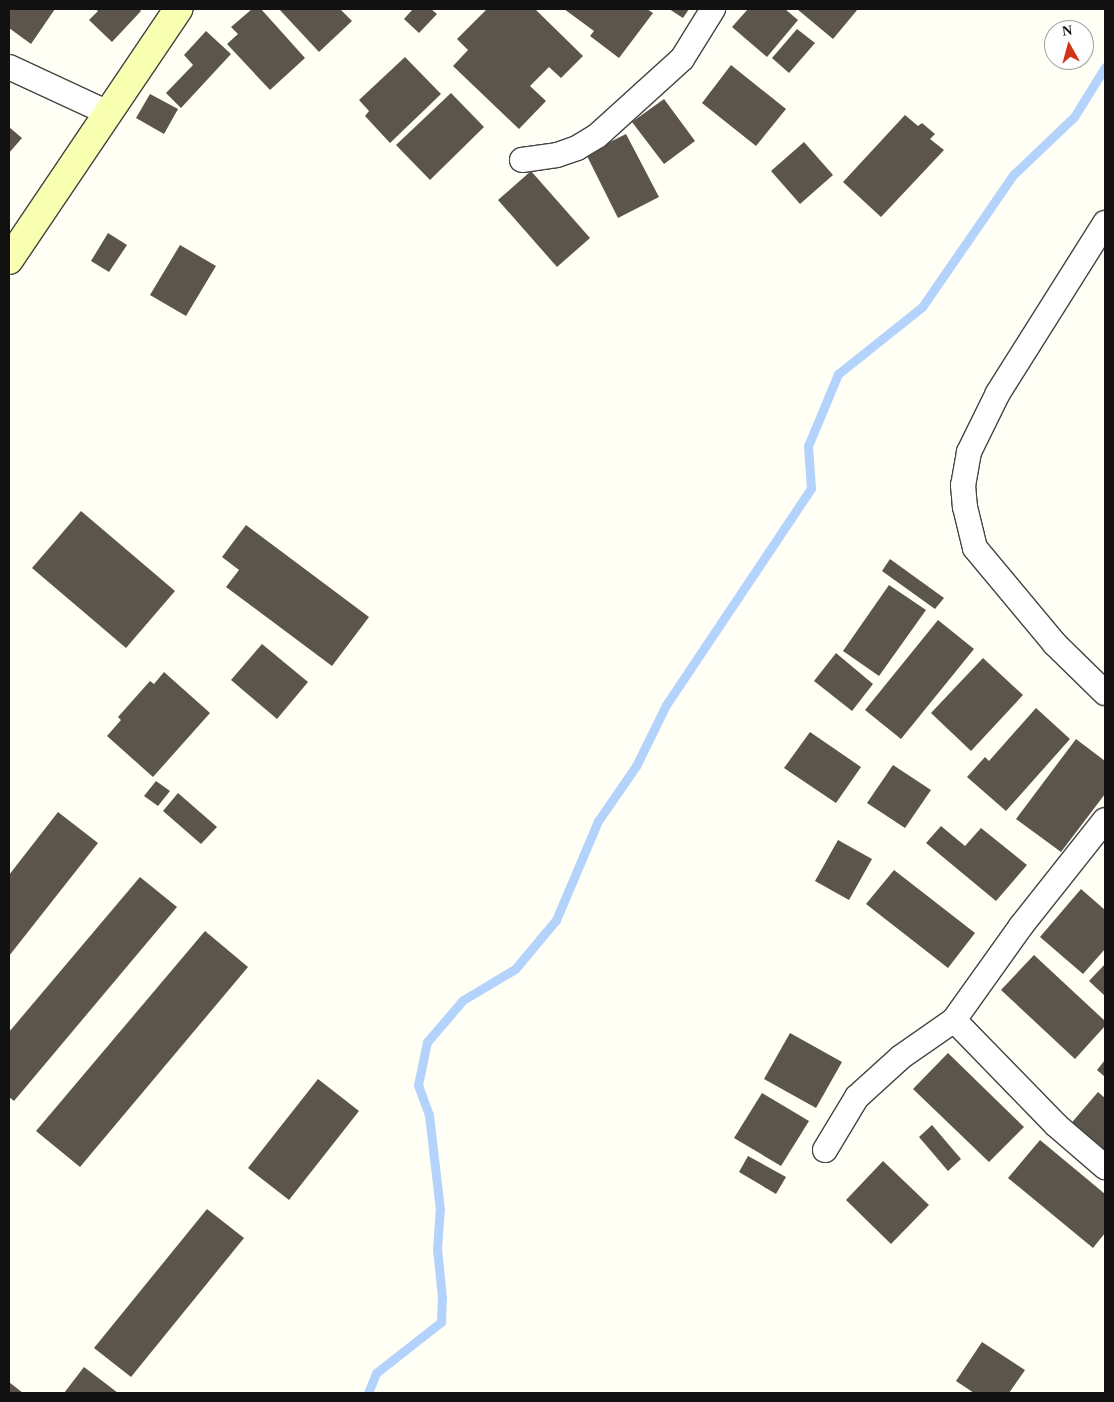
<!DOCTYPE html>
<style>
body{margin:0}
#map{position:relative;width:1114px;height:1402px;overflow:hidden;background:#fffff5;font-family:"Times New Roman",serif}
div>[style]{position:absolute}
.stream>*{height:9px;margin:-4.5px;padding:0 4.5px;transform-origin:4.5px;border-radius:4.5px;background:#b3d3fd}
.building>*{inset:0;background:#5b554c}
.roads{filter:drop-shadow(1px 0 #444) drop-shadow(-1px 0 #444) drop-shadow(0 1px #444) drop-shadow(0 -1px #444)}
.minor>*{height:24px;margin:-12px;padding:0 12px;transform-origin:12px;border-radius:12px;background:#fff}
.secondary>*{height:28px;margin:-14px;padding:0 14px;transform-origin:14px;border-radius:14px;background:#f8ffb0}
span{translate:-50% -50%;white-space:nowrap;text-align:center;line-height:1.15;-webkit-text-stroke:5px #fff;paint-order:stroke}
.frame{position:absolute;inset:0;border:10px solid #111;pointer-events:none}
.north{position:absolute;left:1044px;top:20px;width:50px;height:50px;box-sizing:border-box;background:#fff;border:1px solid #a0a0a0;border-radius:50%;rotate:353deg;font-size:14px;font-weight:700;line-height:20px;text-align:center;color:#111}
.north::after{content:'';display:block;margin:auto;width:18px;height:22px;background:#d23318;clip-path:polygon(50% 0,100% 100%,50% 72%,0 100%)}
</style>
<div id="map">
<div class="stream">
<div style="left:368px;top:1393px;width:22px;rotate:-68deg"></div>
<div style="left:376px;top:1373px;width:83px;rotate:-38.1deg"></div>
<div style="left:441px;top:1322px;width:25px;rotate:-88deg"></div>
<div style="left:442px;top:1297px;width:48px;rotate:-95.9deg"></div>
<div style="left:437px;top:1249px;width:39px;rotate:-86deg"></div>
<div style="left:440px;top:1210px;width:96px;rotate:-96.6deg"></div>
<div style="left:429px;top:1115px;width:32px;rotate:-110deg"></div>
<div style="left:418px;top:1085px;width:44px;rotate:-78.2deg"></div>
<div style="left:427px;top:1042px;width:55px;rotate:-49.4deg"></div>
<div style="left:463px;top:1000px;width:61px;rotate:-30.8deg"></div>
<div style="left:515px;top:969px;width:64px;rotate:-50.1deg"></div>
<div style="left:556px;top:920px;width:108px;rotate:-67deg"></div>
<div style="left:598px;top:821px;width:67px;rotate:-55.4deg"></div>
<div style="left:636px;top:766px;width:68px;rotate:-63.8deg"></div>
<div style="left:666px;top:705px;width:261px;rotate:-56.2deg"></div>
<div style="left:811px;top:488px;width:42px;rotate:-94.1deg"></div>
<div style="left:808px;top:446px;width:78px;rotate:-67.4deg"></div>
<div style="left:838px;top:374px;width:107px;rotate:-38.6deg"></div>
<div style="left:922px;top:307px;width:160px;rotate:-55.4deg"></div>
<div style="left:1013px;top:175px;width:84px;rotate:-43.6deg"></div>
<div style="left:1074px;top:117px;width:59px;rotate:-58.2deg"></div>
</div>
<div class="building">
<div style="clip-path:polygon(9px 9px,55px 9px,31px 44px,9px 28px)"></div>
<div style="clip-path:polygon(95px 9px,139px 9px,141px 11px,112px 42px,89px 20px,98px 11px)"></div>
<div style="clip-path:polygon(252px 9px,261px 9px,305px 58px,270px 90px,227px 44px,238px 34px,231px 27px)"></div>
<div style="clip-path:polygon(279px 9px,340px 9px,352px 21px,319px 52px)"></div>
<div style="clip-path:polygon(413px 9px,431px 9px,437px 14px,419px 33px,404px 19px)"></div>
<div style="clip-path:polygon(487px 9px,535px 9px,583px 56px,561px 78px,549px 67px,530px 86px,546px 101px,519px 129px,453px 66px,468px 50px,457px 39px)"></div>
<div style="clip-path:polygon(564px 9px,647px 9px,653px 13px,619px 58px,590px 36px,594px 31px)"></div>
<div style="clip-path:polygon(669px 9px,689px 9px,683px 18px)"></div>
<div style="clip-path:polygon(748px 9px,785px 9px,798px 20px,767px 57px,732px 27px)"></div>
<div style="clip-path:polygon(797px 9px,858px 9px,833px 39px)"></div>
<div style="clip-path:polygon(797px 29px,815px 43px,789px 73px,772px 58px)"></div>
<div style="clip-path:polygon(206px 31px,231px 54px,181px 108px,166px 93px,193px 65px,184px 55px)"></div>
<div style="clip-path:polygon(405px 57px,441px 94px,390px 143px,365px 116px,369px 111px,359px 100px)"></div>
<div style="clip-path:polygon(731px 65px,786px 109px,756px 146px,702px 103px)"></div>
<div style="clip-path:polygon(451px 93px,484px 127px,430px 180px,396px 145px)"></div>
<div style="clip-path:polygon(150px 94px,178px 109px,164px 134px,136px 118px)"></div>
<div style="clip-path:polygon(664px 99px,695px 141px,664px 164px,632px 122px)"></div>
<div style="clip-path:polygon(905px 115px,918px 126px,922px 123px,935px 134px,930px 139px,944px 150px,881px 217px,843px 182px)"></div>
<div style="clip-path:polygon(9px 127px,22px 138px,9px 153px)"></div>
<div style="clip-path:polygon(626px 134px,659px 197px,618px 218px,586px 154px)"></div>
<div style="clip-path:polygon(804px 142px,833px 175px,800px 204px,771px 171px)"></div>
<div style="clip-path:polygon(531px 171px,590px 238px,557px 267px,498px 200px)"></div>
<div style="clip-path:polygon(108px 233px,127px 245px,109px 272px,91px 261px)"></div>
<div style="clip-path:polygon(180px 245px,216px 266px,186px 316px,150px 295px)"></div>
<div style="clip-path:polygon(81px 511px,175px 591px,126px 648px,32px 568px)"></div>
<div style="clip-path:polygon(246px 525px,369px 617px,332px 666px,226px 587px,239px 570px,222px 557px)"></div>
<div style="clip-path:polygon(890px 559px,944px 598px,935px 609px,882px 571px)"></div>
<div style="clip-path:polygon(889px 585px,926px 610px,879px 676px,843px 651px)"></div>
<div style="clip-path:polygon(938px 620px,974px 649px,901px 739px,865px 710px)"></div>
<div style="clip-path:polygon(262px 644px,308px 682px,277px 719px,231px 680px)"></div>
<div style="clip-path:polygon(836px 653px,873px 684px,852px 711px,814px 681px)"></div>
<div style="clip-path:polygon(983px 658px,1023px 695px,971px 751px,931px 713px)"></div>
<div style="clip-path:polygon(164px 672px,210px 713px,153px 777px,107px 736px,121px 720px,118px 717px,150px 681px,154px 684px)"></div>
<div style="clip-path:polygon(1036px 708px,1070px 739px,1006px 811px,967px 777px,985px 757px,989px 761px)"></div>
<div style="clip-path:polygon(810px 732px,861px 767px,836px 803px,784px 768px)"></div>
<div style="clip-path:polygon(1076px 739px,1105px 761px,1105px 794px,1061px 852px,1016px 819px)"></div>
<div style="clip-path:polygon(893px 765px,931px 790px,905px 828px,867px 803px)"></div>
<div style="clip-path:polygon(156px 781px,170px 791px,158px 806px,144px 796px)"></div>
<div style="clip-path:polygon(178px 793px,217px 827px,201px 844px,163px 811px)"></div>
<div style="clip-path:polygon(58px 812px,98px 843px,9px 956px,9px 875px)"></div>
<div style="clip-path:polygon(941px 826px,965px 846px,981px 828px,1027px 865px,996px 901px,926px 843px)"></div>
<div style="clip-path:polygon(838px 840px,872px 859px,849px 900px,815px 881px)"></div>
<div style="clip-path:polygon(894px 870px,975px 933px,948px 968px,866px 904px)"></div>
<div style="clip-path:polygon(140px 877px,177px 907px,14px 1101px,9px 1097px,9px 1032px)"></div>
<div style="clip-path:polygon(1081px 889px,1105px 910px,1105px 949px,1083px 974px,1040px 937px)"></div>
<div style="clip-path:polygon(205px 931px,248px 967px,80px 1167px,36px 1131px)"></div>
<div style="clip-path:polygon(1034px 955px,1105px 1021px,1105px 1026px,1075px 1059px,1001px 990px)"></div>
<div style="clip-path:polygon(1105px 964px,1105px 996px,1089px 981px)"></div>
<div style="clip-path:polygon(790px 1033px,842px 1062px,816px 1108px,764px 1079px)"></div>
<div style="clip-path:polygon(948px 1053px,1024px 1127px,989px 1162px,913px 1089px)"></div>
<div style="clip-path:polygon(1105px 1060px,1105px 1077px,1097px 1070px)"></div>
<div style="clip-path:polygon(318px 1079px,359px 1111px,289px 1200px,248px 1168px)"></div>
<div style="clip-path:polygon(1098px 1092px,1105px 1098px,1105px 1160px,1068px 1127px)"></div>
<div style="clip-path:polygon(762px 1093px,809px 1121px,781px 1166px,734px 1138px)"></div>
<div style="clip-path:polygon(932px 1125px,961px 1159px,948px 1171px,919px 1137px)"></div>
<div style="clip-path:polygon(1040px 1140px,1105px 1194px,1105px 1233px,1093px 1248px,1008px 1178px)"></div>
<div style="clip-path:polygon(748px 1156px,786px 1177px,776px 1194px,739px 1172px)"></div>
<div style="clip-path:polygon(883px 1161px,929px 1205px,891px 1244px,846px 1200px)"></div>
<div style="clip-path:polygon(207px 1209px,244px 1238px,131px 1377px,94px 1348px)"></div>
<div style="clip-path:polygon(982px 1342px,1025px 1370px,1009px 1393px,974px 1393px,956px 1381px)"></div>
<div style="clip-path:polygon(84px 1367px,118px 1393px,64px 1393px)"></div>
<div style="clip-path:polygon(9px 1382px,23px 1393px,9px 1393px)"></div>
</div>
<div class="roads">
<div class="minor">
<div style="left:9px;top:67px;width:109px;rotate:24.9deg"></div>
<div style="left:522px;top:160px;width:35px;rotate:-8deg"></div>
<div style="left:557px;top:155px;width:21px;rotate:-19deg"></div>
<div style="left:577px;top:148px;width:23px;rotate:-31deg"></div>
<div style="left:597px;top:136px;width:115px;rotate:-42.2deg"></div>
<div style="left:682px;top:59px;width:59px;rotate:-58.2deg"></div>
<div style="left:1105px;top:223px;width:201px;rotate:122.2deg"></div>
<div style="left:998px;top:393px;width:66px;rotate:116.2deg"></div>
<div style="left:969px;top:452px;width:34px;rotate:100deg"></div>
<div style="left:963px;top:485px;width:22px;rotate:85deg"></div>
<div style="left:965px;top:507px;width:42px;rotate:76.3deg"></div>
<div style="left:975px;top:548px;width:125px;rotate:50.2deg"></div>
<div style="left:1055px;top:644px;width:70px;rotate:44.4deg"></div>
<div style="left:954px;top:1020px;width:146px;rotate:45.8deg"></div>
<div style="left:1056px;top:1125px;width:65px;rotate:40.6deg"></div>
<div style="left:825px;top:1150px;width:62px;rotate:-58.9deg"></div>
<div style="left:857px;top:1097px;width:59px;rotate:-42.3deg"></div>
<div style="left:901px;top:1057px;width:65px;rotate:-34.9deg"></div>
<div style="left:954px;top:1020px;width:115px;rotate:-54.5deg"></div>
<div style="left:1021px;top:926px;width:135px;rotate:-51.6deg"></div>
</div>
<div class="secondary">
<div style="left:9px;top:260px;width:303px;rotate:-56deg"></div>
</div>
</div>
<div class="frame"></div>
<div class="north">N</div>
</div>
